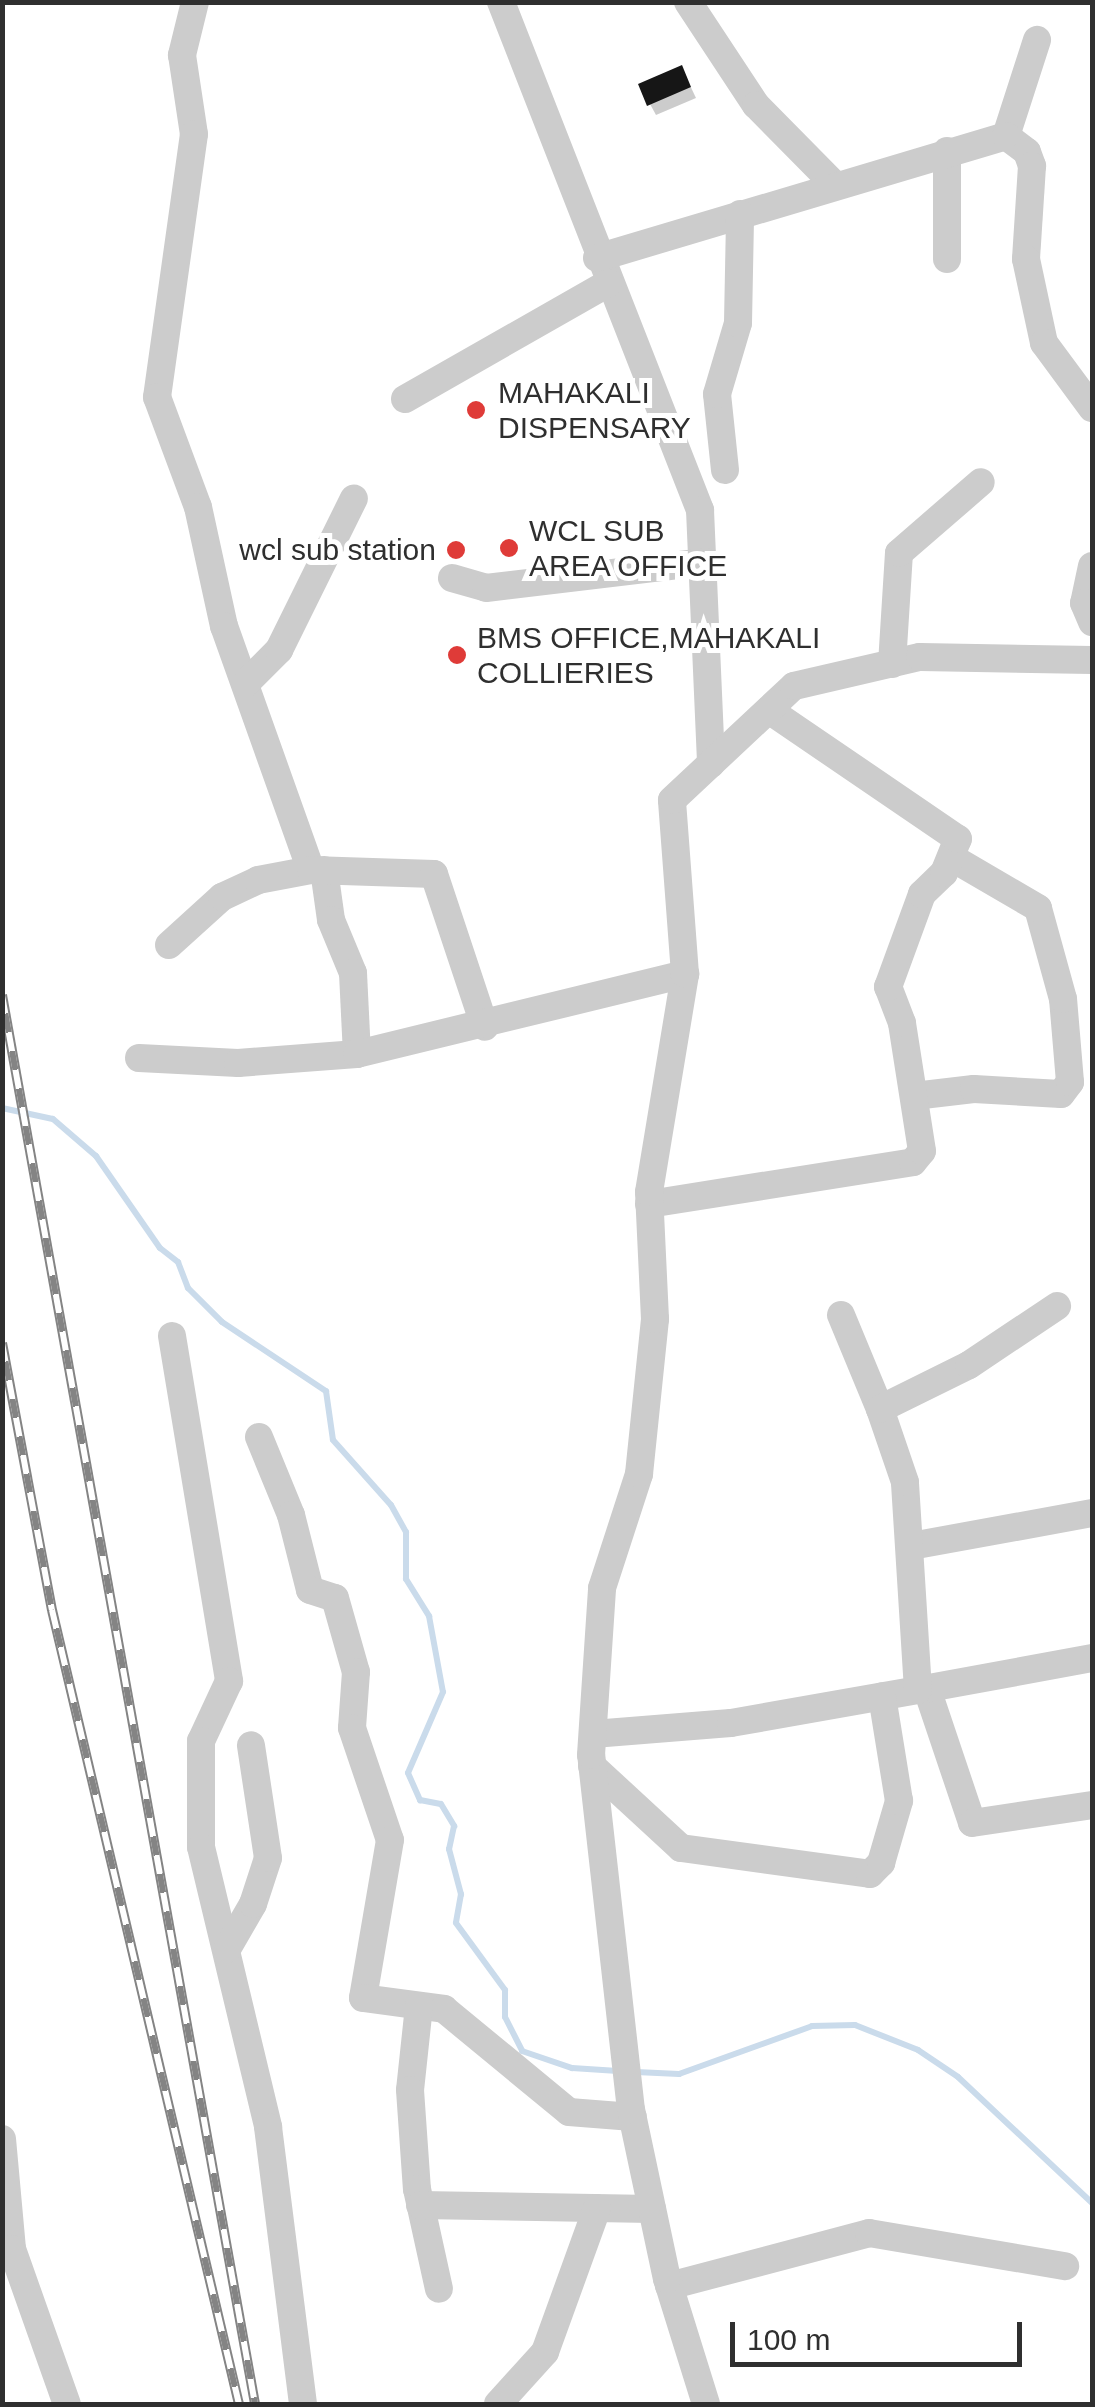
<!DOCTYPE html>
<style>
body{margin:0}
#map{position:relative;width:1095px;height:2407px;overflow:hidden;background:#fff;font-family:Helvetica,sans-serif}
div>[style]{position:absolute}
.shadow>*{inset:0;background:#0003}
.stream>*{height:6px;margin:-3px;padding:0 3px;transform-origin:3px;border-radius:3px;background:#cadbeb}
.building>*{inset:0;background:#161616}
.minor>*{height:28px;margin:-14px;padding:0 14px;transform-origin:14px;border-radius:14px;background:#ccc}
.rail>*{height:10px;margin-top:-5px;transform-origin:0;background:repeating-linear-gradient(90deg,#fff 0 19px,#848484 0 38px);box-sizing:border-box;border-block:2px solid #848484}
.dots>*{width:28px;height:28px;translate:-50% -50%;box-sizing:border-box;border:5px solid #fff;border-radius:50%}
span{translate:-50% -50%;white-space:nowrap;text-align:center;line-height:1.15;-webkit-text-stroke:10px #fff;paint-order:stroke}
.poi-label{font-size:30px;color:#2f2f2f}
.left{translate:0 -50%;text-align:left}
.right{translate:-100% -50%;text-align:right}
.frame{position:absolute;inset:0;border:5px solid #2f2f2f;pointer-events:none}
.scale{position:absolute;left:730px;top:2322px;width:292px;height:45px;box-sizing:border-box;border:5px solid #2f2f2f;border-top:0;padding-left:12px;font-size:30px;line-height:35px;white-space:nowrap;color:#2f2f2f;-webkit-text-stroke:8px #fff;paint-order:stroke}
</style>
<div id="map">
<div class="shadow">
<div style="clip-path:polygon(687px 79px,696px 98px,656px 115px,650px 104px)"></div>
</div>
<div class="stream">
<div style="left:2px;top:1108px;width:52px;rotate:12.2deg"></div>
<div style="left:53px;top:1119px;width:57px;rotate:40.7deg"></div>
<div style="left:96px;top:1156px;width:112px;rotate:55.2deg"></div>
<div style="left:160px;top:1248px;width:23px;rotate:38deg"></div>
<div style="left:178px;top:1262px;width:28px;rotate:69deg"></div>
<div style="left:188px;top:1288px;width:48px;rotate:45deg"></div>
<div style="left:222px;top:1322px;width:125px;rotate:33.6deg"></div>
<div style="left:326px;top:1391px;width:49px;rotate:81.9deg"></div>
<div style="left:333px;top:1440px;width:87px;rotate:48.3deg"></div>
<div style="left:391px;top:1505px;width:31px;rotate:61deg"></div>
<div style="left:406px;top:1532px;width:47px;rotate:90deg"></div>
<div style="left:406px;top:1579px;width:44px;rotate:58.1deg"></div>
<div style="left:429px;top:1616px;width:77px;rotate:79.6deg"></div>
<div style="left:443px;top:1692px;width:88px;rotate:113.4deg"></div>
<div style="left:408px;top:1773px;width:30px;rotate:66deg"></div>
<div style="left:420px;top:1800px;width:21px;rotate:11deg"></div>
<div style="left:441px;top:1804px;width:26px;rotate:59deg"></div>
<div style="left:454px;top:1826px;width:24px;rotate:102deg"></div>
<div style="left:449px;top:1849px;width:47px;rotate:75.1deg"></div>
<div style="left:461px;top:1894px;width:29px;rotate:100deg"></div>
<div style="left:456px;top:1923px;width:83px;rotate:53.8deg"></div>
<div style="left:505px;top:1990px;width:27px;rotate:90deg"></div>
<div style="left:505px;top:2017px;width:38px;rotate:63deg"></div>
<div style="left:522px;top:2051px;width:53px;rotate:18.8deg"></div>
<div style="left:572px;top:2068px;width:46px;rotate:3.7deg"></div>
<div style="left:636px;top:2072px;width:43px;rotate:2.7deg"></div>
<div style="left:679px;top:2074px;width:141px;rotate:-19.8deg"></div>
<div style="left:812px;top:2026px;width:43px;rotate:-1.3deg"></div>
<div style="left:855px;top:2025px;width:68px;rotate:21.6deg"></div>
<div style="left:918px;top:2050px;width:48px;rotate:34deg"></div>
<div style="left:958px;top:2077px;width:184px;rotate:43.2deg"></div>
</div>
<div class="building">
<div style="clip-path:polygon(682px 65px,691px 87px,647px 106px,638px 84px)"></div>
</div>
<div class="minor">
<div style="left:195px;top:2px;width:55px;rotate:103.8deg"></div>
<div style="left:182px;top:55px;width:80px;rotate:81.4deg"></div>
<div style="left:194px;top:134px;width:266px;rotate:98deg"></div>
<div style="left:157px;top:397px;width:117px;rotate:69.6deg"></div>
<div style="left:198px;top:507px;width:122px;rotate:77.7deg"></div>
<div style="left:224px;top:626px;width:259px;rotate:70.4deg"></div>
<div style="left:501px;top:2px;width:546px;rotate:68.61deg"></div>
<div style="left:700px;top:510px;width:254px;rotate:87.5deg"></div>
<div style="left:688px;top:2px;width:123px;rotate:56.6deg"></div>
<div style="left:756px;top:105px;width:111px;rotate:45.4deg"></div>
<div style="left:1006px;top:136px;width:101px;rotate:-72.1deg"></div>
<div style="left:947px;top:151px;width:108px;rotate:90deg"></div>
<div style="left:597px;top:258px;width:427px;rotate:-16.6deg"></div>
<div style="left:1006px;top:136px;width:26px;rotate:37deg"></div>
<div style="left:1027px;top:152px;width:15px;rotate:70deg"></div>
<div style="left:1032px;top:166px;width:93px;rotate:93.7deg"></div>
<div style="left:1026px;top:259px;width:86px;rotate:77.9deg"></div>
<div style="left:1044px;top:343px;width:81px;rotate:53.6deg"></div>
<div style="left:405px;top:399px;width:234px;rotate:-29.7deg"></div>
<div style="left:725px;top:470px;width:76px;rotate:-96deg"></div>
<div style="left:717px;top:394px;width:74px;rotate:-73.5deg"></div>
<div style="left:738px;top:323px;width:109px;rotate:-88.9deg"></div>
<div style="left:1092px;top:566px;width:38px;rotate:102deg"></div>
<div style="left:1084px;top:603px;width:21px;rotate:67deg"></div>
<div style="left:452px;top:578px;width:35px;rotate:16deg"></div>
<div style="left:486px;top:588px;width:221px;rotate:-6.8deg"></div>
<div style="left:892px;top:664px;width:111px;rotate:-86.4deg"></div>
<div style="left:899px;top:553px;width:108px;rotate:-40.9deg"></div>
<div style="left:246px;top:683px;width:47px;rotate:-45deg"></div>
<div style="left:279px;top:650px;width:169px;rotate:-63.7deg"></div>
<div style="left:324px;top:870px;width:50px;rotate:82deg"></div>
<div style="left:331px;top:920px;width:57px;rotate:67.5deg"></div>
<div style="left:353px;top:973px;width:81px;rotate:87.2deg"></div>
<div style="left:169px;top:945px;width:72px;rotate:-42.2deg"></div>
<div style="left:222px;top:897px;width:40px;rotate:-25deg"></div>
<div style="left:258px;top:880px;width:54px;rotate:-10.7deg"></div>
<div style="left:311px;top:870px;width:123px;rotate:1.9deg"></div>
<div style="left:434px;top:874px;width:161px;rotate:71.6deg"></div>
<div style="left:139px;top:1058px;width:99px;rotate:2.9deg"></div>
<div style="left:238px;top:1063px;width:119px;rotate:-4.3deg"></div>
<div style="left:357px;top:1054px;width:338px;rotate:-13.7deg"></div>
<div style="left:914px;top:1096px;width:60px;rotate:-6.7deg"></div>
<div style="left:974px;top:1089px;width:87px;rotate:3.3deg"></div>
<div style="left:1061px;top:1094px;width:15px;rotate:-53deg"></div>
<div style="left:1070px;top:1082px;width:83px;rotate:-94.8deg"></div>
<div style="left:1063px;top:999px;width:94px;rotate:-105.4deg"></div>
<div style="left:1038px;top:908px;width:99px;rotate:-149.8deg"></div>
<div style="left:649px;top:1204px;width:267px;rotate:-9deg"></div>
<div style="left:913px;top:1162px;width:14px;rotate:-51deg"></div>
<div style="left:922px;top:1151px;width:130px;rotate:-98.9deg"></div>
<div style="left:902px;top:1023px;width:39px;rotate:-111deg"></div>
<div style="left:888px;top:987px;width:99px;rotate:-69.9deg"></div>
<div style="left:922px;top:894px;width:30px;rotate:-44deg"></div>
<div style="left:944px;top:873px;width:37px;rotate:-68deg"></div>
<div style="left:958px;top:839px;width:229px;rotate:-145.7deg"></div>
<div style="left:841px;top:1315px;width:102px;rotate:67.5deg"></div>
<div style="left:172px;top:1336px;width:350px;rotate:80.6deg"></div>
<div style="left:229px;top:1681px;width:66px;rotate:115deg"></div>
<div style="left:201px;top:1741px;width:106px;rotate:90deg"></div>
<div style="left:201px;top:1847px;width:288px;rotate:76.5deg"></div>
<div style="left:268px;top:2127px;width:279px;rotate:82.8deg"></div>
<div style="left:259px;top:1437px;width:84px;rotate:67.7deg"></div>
<div style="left:291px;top:1515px;width:77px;rotate:75.8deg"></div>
<div style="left:310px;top:1590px;width:26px;rotate:18deg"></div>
<div style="left:335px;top:1598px;width:77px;rotate:74.2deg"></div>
<div style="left:356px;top:1672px;width:56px;rotate:94.1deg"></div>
<div style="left:352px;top:1728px;width:118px;rotate:71.3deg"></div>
<div style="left:390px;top:1840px;width:160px;rotate:99.7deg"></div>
<div style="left:363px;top:1998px;width:82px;rotate:7.7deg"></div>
<div style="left:444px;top:2009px;width:162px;rotate:39.5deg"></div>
<div style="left:569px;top:2112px;width:64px;rotate:4.5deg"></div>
<div style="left:911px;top:1546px;width:184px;rotate:-10.3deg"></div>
<div style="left:927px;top:1689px;width:141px;rotate:71.4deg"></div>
<div style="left:972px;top:1823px;width:121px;rotate:-8.5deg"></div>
<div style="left:918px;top:1690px;width:177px;rotate:-10.4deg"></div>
<div style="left:593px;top:1734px;width:138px;rotate:-4.6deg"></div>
<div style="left:731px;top:1723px;width:190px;rotate:-10deg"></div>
<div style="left:918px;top:1690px;width:208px;rotate:-93.6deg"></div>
<div style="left:905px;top:1482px;width:77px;rotate:-108.9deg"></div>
<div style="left:880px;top:1409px;width:99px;rotate:-26.3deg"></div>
<div style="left:969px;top:1365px;width:106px;rotate:-33.8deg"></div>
<div style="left:592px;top:1766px;width:121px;rotate:42.7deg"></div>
<div style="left:681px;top:1848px;width:191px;rotate:7.8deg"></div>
<div style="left:870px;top:1874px;width:16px;rotate:-45deg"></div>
<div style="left:881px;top:1863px;width:65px;rotate:-73.8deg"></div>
<div style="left:899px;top:1801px;width:106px;rotate:-99.2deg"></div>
<div style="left:227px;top:1949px;width:52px;rotate:-60deg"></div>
<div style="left:253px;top:1904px;width:48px;rotate:-71.9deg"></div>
<div style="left:268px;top:1858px;width:114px;rotate:-98.6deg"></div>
<div style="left:419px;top:2006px;width:84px;rotate:96.1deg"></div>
<div style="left:410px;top:2090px;width:99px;rotate:86deg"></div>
<div style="left:417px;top:2189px;width:102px;rotate:77.6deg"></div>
<div style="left:2px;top:2139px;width:110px;rotate:84.8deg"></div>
<div style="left:12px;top:2249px;width:164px;rotate:70.5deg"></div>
<div style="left:420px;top:2205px;width:232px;rotate:1deg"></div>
<div style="left:669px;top:2286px;width:207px;rotate:-14.8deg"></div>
<div style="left:869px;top:2233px;width:199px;rotate:9.6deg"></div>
<div style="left:498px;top:2404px;width:70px;rotate:-47.9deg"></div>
<div style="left:545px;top:2352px;width:153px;rotate:-70.1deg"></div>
<div style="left:706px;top:2404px;width:131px;rotate:-107.3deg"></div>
<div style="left:667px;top:2279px;width:173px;rotate:-102deg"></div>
<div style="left:631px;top:2110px;width:357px;rotate:-96.4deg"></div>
<div style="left:591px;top:1755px;width:167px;rotate:-86.2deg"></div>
<div style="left:602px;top:1588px;width:120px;rotate:-72deg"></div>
<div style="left:639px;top:1474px;width:156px;rotate:-84.1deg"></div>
<div style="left:655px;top:1319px;width:127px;rotate:-92.7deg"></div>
<div style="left:649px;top:1192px;width:221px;rotate:-80.6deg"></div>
<div style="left:685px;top:974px;width:174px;rotate:-94.3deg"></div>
<div style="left:672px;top:800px;width:167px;rotate:-43.1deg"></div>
<div style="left:794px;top:686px;width:129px;rotate:-13deg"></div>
<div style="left:920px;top:657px;width:172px;rotate:1deg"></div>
</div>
<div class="rail">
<div style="left:2px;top:995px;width:1432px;rotate:79.82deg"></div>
<div style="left:2px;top:1343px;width:272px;rotate:79.4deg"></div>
<div style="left:52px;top:1610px;width:816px;rotate:76.75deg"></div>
</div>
<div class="dots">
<div style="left:476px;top:410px;background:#df3b38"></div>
<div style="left:509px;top:548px;background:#df3b38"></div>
<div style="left:456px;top:550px;background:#df3b38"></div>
<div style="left:457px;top:655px;background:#df3b38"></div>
</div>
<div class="poi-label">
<span class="left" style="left:498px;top:410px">MAHAKALI<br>DISPENSARY</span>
<span class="left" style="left:529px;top:548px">WCL SUB<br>AREA OFFICE</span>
<span class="right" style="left:436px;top:550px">wcl sub station</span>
<span class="left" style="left:477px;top:655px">BMS OFFICE,MAHAKALI<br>COLLIERIES</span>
</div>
<div class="frame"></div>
<div class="scale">100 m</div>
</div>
